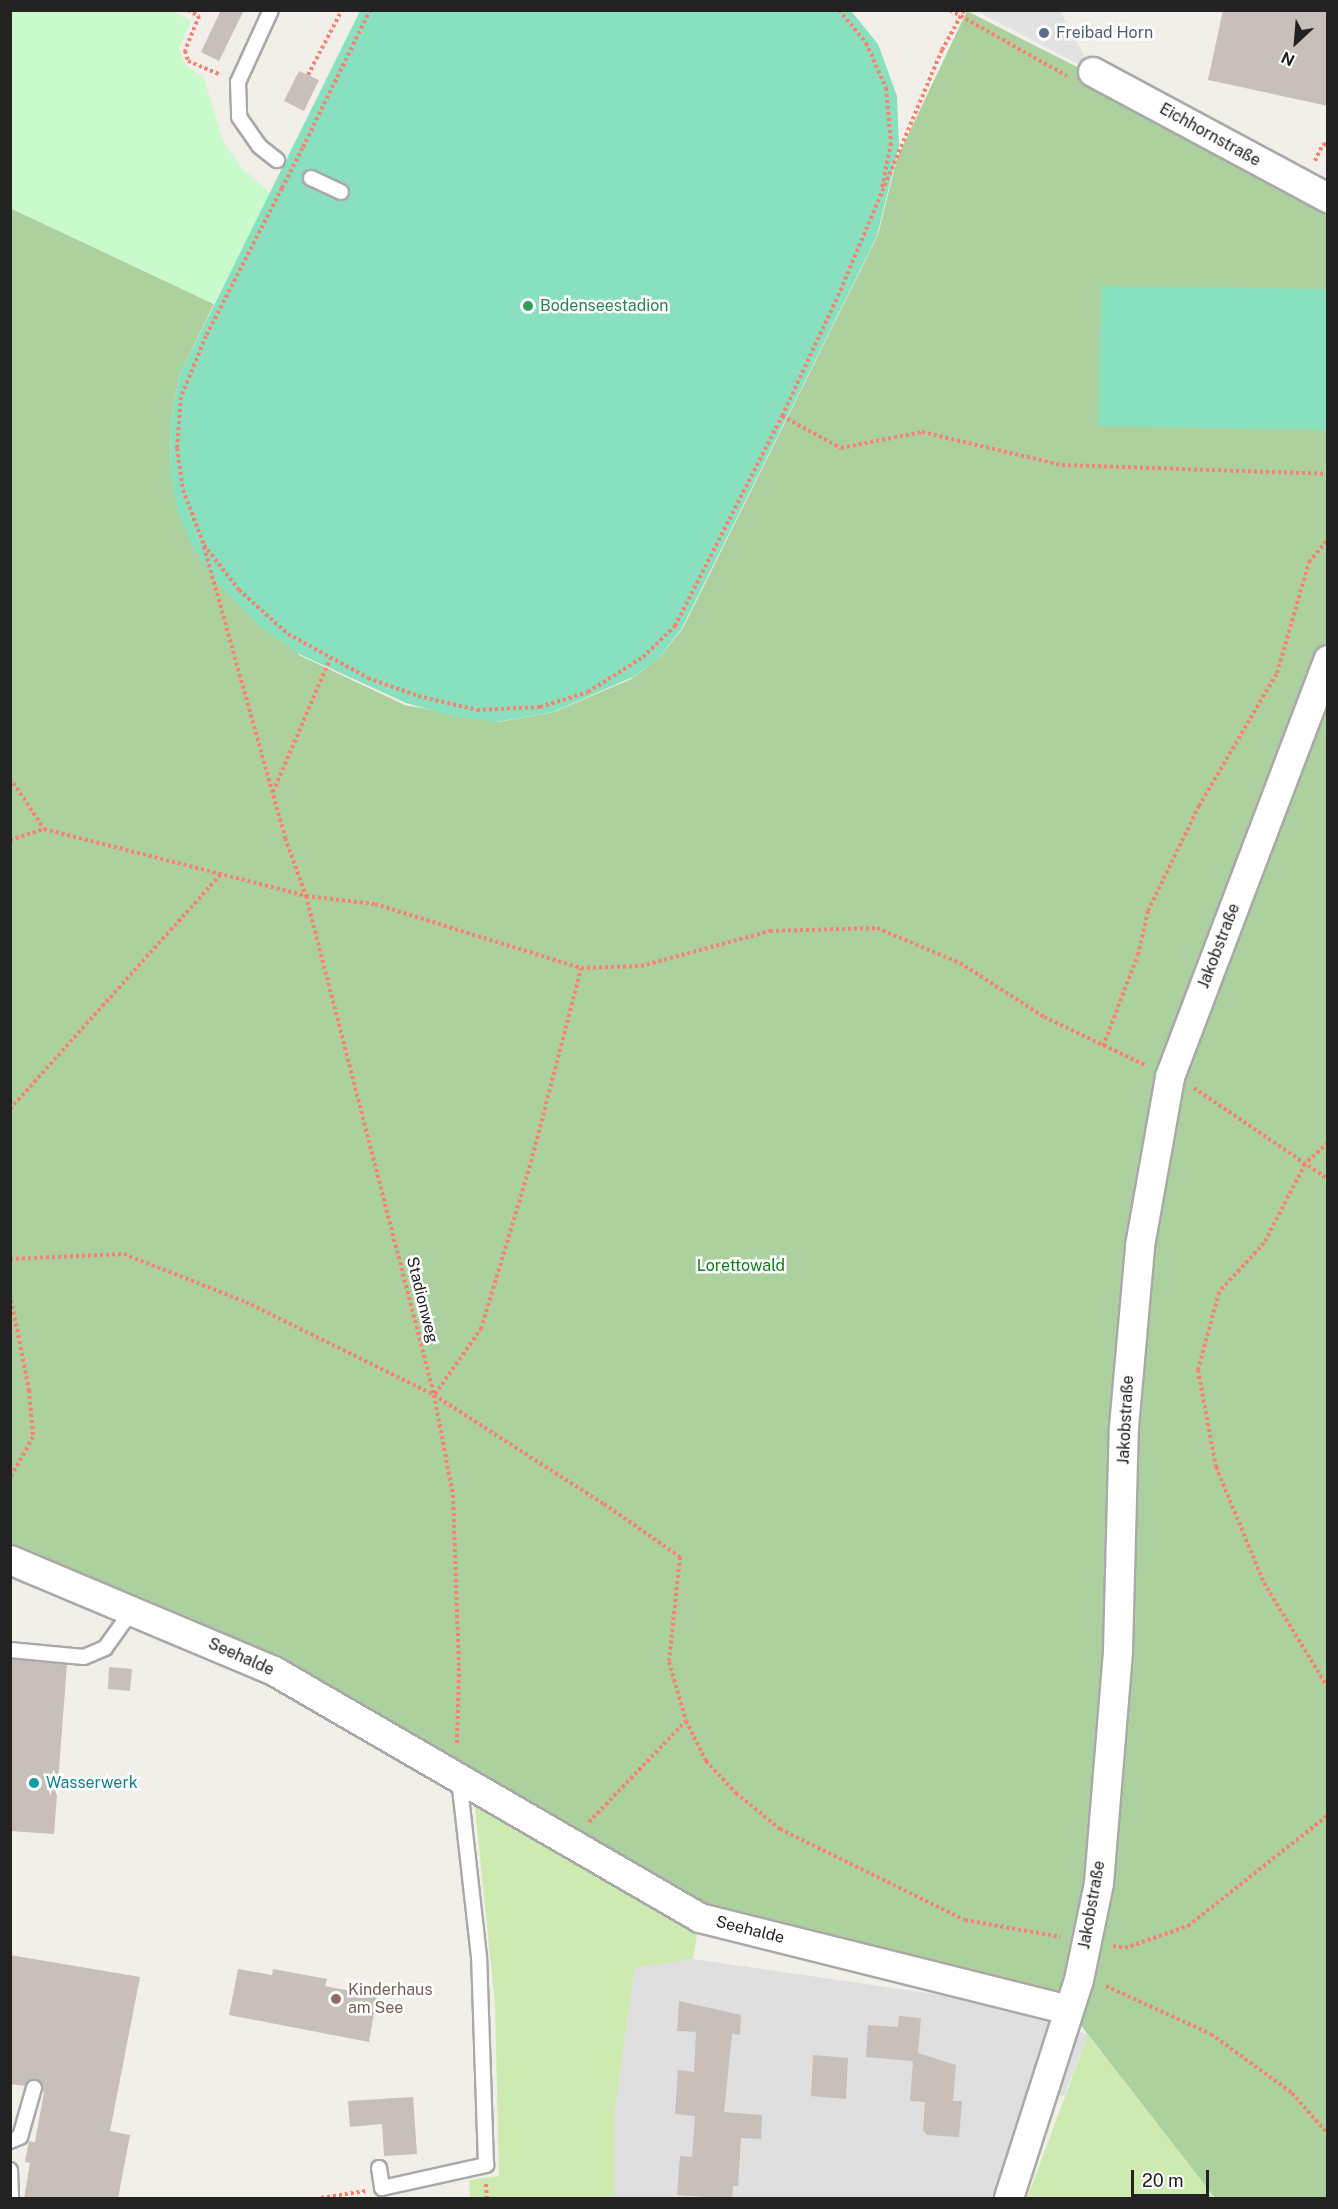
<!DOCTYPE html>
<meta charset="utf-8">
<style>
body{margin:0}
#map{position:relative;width:1338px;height:2209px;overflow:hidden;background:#f2efe9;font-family:"Public Sans",sans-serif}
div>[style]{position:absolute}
.residential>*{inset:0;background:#e0dfdf}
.grass>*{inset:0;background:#cdebb0}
.forest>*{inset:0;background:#add19e}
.park>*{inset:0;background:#c8facc}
.pitch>*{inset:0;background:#88e0be}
.parking>*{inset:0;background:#e2e2e2}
.building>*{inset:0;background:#c7bfb8}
.path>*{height:4px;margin-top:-2px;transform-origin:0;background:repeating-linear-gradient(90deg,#fa8072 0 3px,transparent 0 6px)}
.roads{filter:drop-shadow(2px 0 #a9a9a9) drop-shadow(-2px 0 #a9a9a9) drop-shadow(0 2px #a9a9a9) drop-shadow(0 -2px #a9a9a9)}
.service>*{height:14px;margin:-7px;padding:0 7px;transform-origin:7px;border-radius:7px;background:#fff}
.minor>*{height:28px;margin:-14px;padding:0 14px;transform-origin:14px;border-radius:14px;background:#fff}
.path-bridge>*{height:4px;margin-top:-2px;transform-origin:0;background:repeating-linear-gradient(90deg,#fa8072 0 3px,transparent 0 6px)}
.dots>*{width:16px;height:16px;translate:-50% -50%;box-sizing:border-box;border:3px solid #fff;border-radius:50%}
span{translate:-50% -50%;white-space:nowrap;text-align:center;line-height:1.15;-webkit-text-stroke:5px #fff;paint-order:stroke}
.service-label{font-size:16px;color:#4e5e75}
.left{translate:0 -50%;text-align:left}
.street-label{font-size:16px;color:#222}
.leisure-label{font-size:16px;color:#27864d}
.park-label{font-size:16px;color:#0c8416}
.culture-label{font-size:16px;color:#0d838f}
.education-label{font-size:16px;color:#785e54}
.frame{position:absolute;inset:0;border:12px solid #222;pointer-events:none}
.north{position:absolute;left:1266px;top:12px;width:60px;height:60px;-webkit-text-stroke:4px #fff;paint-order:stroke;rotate:206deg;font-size:16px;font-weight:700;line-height:24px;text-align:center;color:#222}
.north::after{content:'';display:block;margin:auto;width:21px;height:27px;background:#222;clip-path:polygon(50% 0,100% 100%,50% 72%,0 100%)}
.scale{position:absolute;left:1131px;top:2170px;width:78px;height:27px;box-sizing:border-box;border:3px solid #222;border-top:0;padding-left:8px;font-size:18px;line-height:21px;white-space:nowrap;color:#222;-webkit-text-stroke:4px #fff;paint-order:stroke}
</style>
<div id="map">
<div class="residential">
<div style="clip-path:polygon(693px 1959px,1003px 2004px,1088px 2035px,1064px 2096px,1036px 2090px,1001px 2198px,615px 2198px,615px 2110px,635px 1966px)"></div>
</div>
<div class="grass">
<div style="clip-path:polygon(474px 1798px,567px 1857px,698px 1928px,693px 1959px,635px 1967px,615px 2110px,615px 2198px,470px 2198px,469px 2180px,499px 2176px,495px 2004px)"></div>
<div style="clip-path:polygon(1088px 2035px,1215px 2198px,1027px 2198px)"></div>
</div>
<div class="forest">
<div style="clip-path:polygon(967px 11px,1327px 194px,1327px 2198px,1215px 2198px,1069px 2010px,700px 1918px,274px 1671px,11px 1560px,10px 208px,214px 304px,179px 376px,171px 422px,170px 468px,299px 655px,405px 705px,498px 722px,554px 712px,631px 679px,660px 657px,683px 628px,878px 235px,897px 158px)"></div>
</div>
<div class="park">
<div style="clip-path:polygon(11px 11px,172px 11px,191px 21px,179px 48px,186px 65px,204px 78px,223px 141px,241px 167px,271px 194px,214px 304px,11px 208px)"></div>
</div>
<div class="pitch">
<div style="clip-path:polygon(360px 11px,851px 11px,878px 44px,897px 96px,899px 146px,877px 236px,682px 628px,659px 658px,633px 677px,553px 712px,496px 722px,452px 716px,406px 703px,299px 654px,258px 625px,216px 581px,191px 544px,177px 509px,170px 468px,171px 422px,179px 376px)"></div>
<div style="clip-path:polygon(1101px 286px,1327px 289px,1327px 430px,1098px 426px)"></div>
</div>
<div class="parking">
<div style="clip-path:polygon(977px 11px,1060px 11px,1093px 72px)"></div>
</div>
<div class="building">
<div style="clip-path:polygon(221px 10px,244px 10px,219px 61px,201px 52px)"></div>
<div style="clip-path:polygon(1223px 10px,1328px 10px,1328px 106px,1208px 80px)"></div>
<div style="clip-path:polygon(299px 71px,319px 80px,304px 111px,284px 101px)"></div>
<div style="clip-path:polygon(10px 1659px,67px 1664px,54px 1834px,10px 1831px)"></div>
<div style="clip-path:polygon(109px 1667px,132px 1669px,130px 1691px,108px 1689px)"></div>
<div style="clip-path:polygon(10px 1955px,140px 1977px,110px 2131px,130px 2135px,118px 2199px,24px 2199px,30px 2163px,25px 2162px,29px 2141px,35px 2142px,44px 2092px,36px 2079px,25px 2086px,10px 2084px)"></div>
<div style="clip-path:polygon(238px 1969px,272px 1975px,273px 1969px,327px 1979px,325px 1986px,377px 1996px,369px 2042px,229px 2015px)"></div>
<div style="clip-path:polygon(679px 2001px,741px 2015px,740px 2035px,732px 2034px,724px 2112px,762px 2115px,761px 2139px,741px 2138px,738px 2186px,733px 2186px,732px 2199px,677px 2195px,680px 2156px,692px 2157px,695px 2116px,675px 2114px,678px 2070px,694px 2072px,696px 2032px,677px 2031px)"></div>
<div style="clip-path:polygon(899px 2016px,921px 2018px,918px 2053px,956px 2065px,953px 2101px,962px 2101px,959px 2137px,927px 2135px,923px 2130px,925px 2102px,910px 2101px,913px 2061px,866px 2057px,868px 2025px,898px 2027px)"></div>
<div style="clip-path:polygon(813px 2055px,848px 2058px,846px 2099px,811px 2096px)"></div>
<div style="clip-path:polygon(413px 2097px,417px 2154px,384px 2156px,382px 2124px,350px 2127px,348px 2101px)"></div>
</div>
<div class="path">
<div style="left:188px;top:10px;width:13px;rotate:29deg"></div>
<div style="left:199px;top:16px;width:38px;rotate:112deg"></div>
<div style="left:185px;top:51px;width:10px;rotate:73deg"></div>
<div style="left:188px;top:61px;width:36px;rotate:23deg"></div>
<div style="left:839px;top:10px;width:43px;rotate:50.7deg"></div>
<div style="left:866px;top:43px;width:49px;rotate:66deg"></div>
<div style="left:886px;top:88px;width:55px;rotate:84.8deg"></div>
<div style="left:891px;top:143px;width:46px;rotate:101.3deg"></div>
<div style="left:950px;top:10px;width:134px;rotate:29.4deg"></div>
<div style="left:308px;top:75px;width:73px;rotate:-62.4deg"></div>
<div style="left:303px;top:147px;width:153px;rotate:-63.9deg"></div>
<div style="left:1315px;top:161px;width:19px;rotate:-65deg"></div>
<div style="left:1323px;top:144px;width:5px;rotate:11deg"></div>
<div style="left:282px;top:188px;width:166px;rotate:117.2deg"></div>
<div style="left:206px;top:336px;width:66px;rotate:112.3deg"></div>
<div style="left:181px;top:397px;width:51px;rotate:94.5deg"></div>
<div style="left:177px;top:448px;width:42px;rotate:81.9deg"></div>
<div style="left:183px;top:490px;width:59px;rotate:69.1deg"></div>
<div style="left:204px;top:545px;width:57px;rotate:52.1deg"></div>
<div style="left:239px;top:590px;width:66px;rotate:41.9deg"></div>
<div style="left:288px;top:634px;width:91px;rotate:28.8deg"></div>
<div style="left:368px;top:678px;width:53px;rotate:19.8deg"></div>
<div style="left:418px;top:696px;width:61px;rotate:13.3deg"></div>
<div style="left:477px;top:710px;width:63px;rotate:-2.7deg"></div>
<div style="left:540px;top:707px;width:50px;rotate:-17.4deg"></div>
<div style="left:588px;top:692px;width:65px;rotate:-32.5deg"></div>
<div style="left:643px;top:657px;width:45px;rotate:-44.1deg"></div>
<div style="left:675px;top:626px;width:236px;rotate:-63deg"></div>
<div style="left:782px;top:416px;width:132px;rotate:-65deg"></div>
<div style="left:838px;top:296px;width:267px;rotate:-67.1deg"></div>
<div style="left:942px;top:50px;width:46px;rotate:-61.2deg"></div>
<div style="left:782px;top:416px;width:67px;rotate:28.5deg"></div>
<div style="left:841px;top:448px;width:83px;rotate:-11.2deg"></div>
<div style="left:922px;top:432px;width:144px;rotate:13.3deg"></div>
<div style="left:1062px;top:465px;width:266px;rotate:1.9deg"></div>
<div style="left:204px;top:547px;width:302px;rotate:74.4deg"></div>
<div style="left:285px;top:838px;width:62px;rotate:70.1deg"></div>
<div style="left:306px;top:896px;width:515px;rotate:75.61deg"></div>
<div style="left:434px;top:1395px;width:102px;rotate:79.2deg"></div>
<div style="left:453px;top:1495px;width:173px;rotate:88deg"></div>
<div style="left:459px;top:1668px;width:78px;rotate:91.5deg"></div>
<div style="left:10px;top:778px;width:61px;rotate:56.3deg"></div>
<div style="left:273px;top:792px;width:145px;rotate:-66.8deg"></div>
<div style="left:10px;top:840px;width:36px;rotate:-18deg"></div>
<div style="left:44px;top:829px;width:270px;rotate:14.3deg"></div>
<div style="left:306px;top:896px;width:69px;rotate:6.6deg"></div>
<div style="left:375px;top:904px;width:216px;rotate:17.3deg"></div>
<div style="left:581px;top:968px;width:60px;rotate:-1.9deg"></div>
<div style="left:641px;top:966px;width:134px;rotate:-15.2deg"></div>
<div style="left:770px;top:931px;width:107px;rotate:-1.6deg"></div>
<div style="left:877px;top:928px;width:90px;rotate:22.9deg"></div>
<div style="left:960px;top:963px;width:100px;rotate:32.7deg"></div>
<div style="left:1044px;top:1017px;width:114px;rotate:25.4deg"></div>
<div style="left:1103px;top:1046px;width:97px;rotate:-69deg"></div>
<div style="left:1138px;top:955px;width:45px;rotate:-77.2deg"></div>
<div style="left:1148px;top:911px;width:117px;rotate:-64.1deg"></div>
<div style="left:1199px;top:806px;width:154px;rotate:-59.6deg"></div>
<div style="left:1277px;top:673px;width:116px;rotate:-73.9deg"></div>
<div style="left:1309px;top:562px;width:30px;rotate:-50deg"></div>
<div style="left:1194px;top:1088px;width:162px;rotate:34.2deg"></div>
<div style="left:10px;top:1109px;width:316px;rotate:-48.1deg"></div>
<div style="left:1328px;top:1143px;width:31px;rotate:138deg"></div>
<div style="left:1305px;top:1164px;width:89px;rotate:117.4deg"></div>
<div style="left:1264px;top:1243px;width:67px;rotate:132.6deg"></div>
<div style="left:1219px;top:1292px;width:81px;rotate:105.1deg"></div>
<div style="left:1198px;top:1370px;width:99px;rotate:79.5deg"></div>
<div style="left:1216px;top:1467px;width:126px;rotate:67.5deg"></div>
<div style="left:1264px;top:1583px;width:123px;rotate:58.6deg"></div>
<div style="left:10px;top:1259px;width:114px;rotate:-2.5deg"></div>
<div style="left:124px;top:1254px;width:131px;rotate:21.5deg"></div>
<div style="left:246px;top:1302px;width:210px;rotate:26.3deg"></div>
<div style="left:434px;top:1395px;width:202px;rotate:32.7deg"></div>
<div style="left:604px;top:1504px;width:93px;rotate:34.9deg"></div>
<div style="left:680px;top:1557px;width:106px;rotate:96deg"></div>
<div style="left:669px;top:1662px;width:61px;rotate:73.9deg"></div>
<div style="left:686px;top:1721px;width:45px;rotate:63.4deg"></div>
<div style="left:706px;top:1761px;width:44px;rotate:46.8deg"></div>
<div style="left:736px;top:1793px;width:57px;rotate:39.3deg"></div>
<div style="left:780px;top:1829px;width:206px;rotate:26.2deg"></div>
<div style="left:965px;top:1920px;width:97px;rotate:10deg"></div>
<div style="left:10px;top:1294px;width:98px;rotate:78.8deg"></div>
<div style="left:29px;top:1390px;width:47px;rotate:85.1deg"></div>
<div style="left:33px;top:1437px;width:47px;rotate:119.3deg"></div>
<div style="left:435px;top:1394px;width:80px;rotate:-54.7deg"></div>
<div style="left:481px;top:1329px;width:174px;rotate:-73.3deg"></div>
<div style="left:531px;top:1162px;width:200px;rotate:-75.5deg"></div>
<div style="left:589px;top:1822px;width:140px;rotate:-46.2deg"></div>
<div style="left:1113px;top:1946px;width:12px;rotate:9deg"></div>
<div style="left:1125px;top:1948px;width:67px;rotate:-19.2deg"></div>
<div style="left:1188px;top:1926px;width:179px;rotate:-38.4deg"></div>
<div style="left:1106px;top:1986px;width:115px;rotate:24.6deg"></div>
<div style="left:1211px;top:2034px;width:100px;rotate:36.1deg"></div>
<div style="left:1292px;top:2093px;width:55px;rotate:48.7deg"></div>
<div style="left:486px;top:2184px;width:14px;rotate:86deg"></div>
<div style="left:321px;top:2198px;width:45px;rotate:-9deg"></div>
</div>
<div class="roads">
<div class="service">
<div style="left:271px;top:10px;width:79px;rotate:114.6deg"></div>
<div style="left:238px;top:82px;width:35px;rotate:88deg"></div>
<div style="left:239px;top:117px;width:35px;rotate:55deg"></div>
<div style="left:259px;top:146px;width:23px;rotate:38deg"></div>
<div style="left:311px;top:178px;width:33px;rotate:25deg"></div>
<div style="left:10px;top:1650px;width:74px;rotate:5.4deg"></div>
<div style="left:84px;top:1657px;width:23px;rotate:-23deg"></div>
<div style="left:105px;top:1648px;width:48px;rotate:-54.3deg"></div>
<div style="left:10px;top:2141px;width:11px;rotate:-22deg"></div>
<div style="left:20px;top:2137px;width:51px;rotate:-74.1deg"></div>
<div style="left:379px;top:2168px;width:20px;rotate:81deg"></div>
<div style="left:382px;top:2188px;width:107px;rotate:-12.5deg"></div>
<div style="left:486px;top:2165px;width:208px;rotate:-91.9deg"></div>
<div style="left:479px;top:1957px;width:178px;rotate:-96.4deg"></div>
<div style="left:10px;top:2170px;width:28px;rotate:88deg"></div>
</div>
<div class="minor">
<div style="left:1093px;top:72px;width:267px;rotate:28.2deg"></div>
<div style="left:10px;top:1560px;width:286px;rotate:22.8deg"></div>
<div style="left:274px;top:1671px;width:492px;rotate:30.1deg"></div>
<div style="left:700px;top:1918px;width:380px;rotate:14deg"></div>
<div style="left:1009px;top:2198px;width:229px;rotate:-72.2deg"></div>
<div style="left:1079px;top:1980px;width:99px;rotate:-78.3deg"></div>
<div style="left:1099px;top:1883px;width:234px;rotate:-85.3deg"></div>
<div style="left:1118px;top:1650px;width:223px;rotate:-88.5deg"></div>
<div style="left:1124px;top:1427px;width:182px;rotate:-84.9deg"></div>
<div style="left:1140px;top:1246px;width:172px;rotate:-79.9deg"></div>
<div style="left:1170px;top:1077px;width:446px;rotate:-69.2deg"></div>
</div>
</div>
<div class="path-bridge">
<div style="left:282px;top:188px;width:46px;rotate:-62.9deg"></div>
</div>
<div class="dots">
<div style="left:1044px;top:33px;background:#5c6f8a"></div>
<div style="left:528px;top:306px;background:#2e9e5b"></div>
<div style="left:34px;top:1783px;background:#0f9aa8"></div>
<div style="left:336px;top:1999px;background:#8d6e63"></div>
</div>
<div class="service-label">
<span class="left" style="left:1056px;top:33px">Freibad Horn</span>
</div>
<div class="street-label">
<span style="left:1210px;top:135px;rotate:29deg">Eichhornstraße</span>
<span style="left:1219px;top:946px;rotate:-69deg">Jakobstraße</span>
<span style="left:422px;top:1300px;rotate:76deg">Stadionweg</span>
<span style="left:1126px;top:1420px;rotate:-87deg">Jakobstraße</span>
<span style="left:241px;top:1657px;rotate:24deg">Seehalde</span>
<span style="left:1092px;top:1905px;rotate:-80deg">Jakobstraße</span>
<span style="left:750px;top:1930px;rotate:14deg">Seehalde</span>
</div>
<div class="leisure-label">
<span class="left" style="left:540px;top:306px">Bodenseestadion</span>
</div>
<div class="park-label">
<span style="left:741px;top:1266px">Lorettowald</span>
</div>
<div class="culture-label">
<span class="left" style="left:46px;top:1783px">Wasserwerk</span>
</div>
<div class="education-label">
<span class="left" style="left:348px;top:1999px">Kinderhaus<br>am See</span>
</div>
<div class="frame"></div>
<div class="north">N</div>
<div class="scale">20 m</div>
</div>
